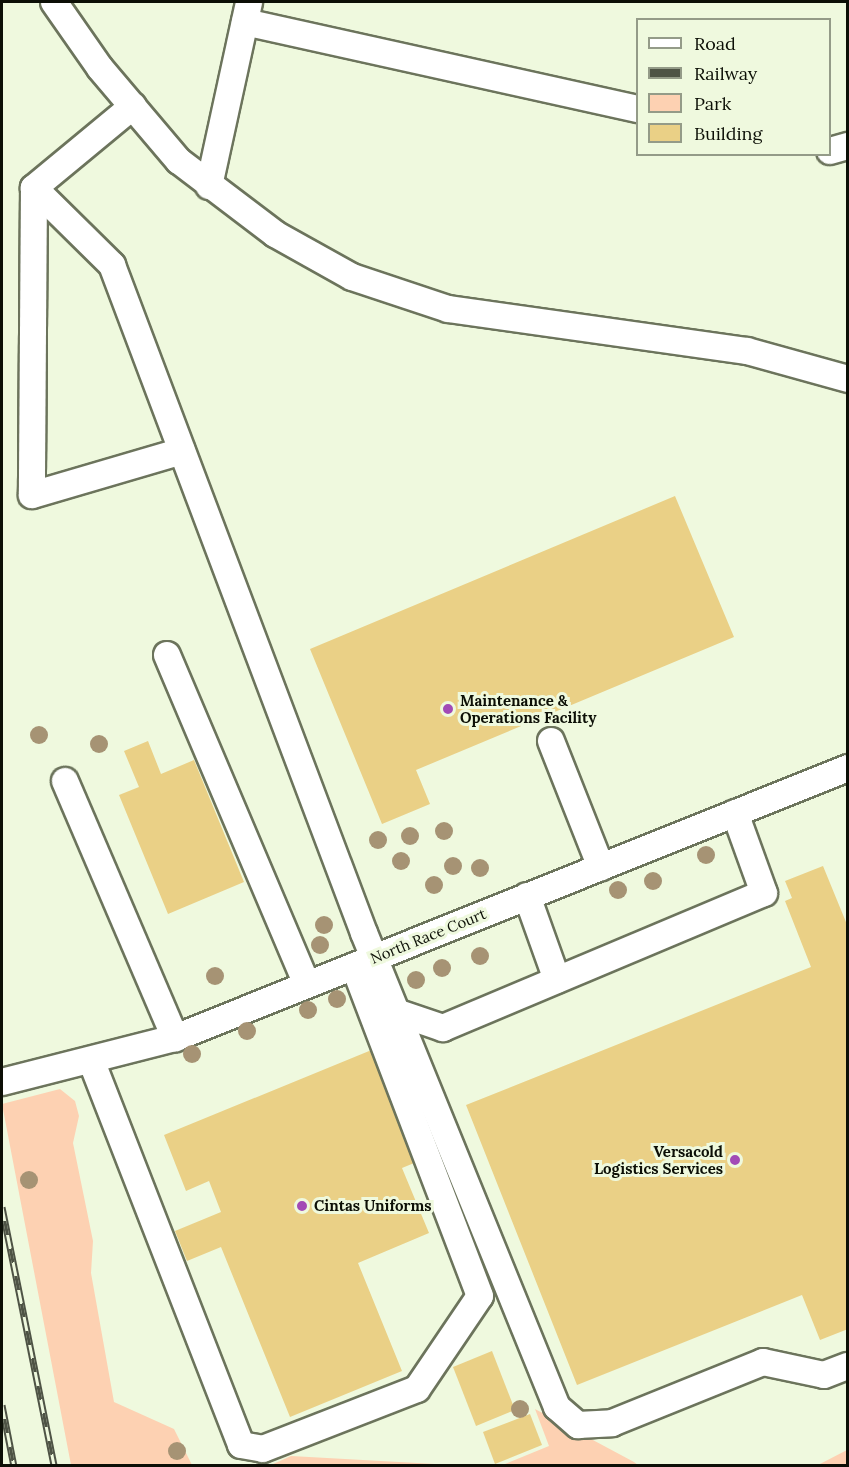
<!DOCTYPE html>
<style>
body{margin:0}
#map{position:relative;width:849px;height:1467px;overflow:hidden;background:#eff9de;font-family:Lora,serif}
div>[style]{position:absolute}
.green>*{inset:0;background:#fdd1b2}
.building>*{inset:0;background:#ead086}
.roads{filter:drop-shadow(2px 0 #6c745c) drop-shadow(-2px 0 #6c745c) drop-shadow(0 2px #6c745c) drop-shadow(0 -2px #6c745c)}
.minor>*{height:26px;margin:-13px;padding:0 13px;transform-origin:13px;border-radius:13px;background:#fff}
.rail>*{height:7px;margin-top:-3.5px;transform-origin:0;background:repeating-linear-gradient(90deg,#eff9de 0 14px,#4e5345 0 28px);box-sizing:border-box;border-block:2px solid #4e5345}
.trees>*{width:18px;height:18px;margin:-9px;border-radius:50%;background:#a69374}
.dots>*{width:16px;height:16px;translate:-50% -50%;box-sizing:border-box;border:3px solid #eff9de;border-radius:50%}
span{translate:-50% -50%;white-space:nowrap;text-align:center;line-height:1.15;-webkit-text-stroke:6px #eff9de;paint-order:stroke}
.poi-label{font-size:15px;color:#0c0f06;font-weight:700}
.left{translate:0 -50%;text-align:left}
.right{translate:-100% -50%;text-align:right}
.street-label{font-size:15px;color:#0c0f06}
.frame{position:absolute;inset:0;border:3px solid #0c0f06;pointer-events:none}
.legend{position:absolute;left:636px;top:18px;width:195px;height:138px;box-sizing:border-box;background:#eff9de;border:2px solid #949b88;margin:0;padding:8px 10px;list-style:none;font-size:18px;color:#0c0f06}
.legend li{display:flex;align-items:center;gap:12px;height:30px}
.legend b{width:30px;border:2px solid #949b88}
</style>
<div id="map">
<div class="green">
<div style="clip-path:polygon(60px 1089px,75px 1101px,79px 1116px,73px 1143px,93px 1241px,91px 1273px,114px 1402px,174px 1429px,192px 1465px,71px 1465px,2px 1104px)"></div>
<div style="clip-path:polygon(535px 1409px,634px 1462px,638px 1465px,500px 1466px,549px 1446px)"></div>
<div style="clip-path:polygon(847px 1450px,847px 1465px,818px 1465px)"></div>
<div style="clip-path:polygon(291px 1456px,453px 1465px,271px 1465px)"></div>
</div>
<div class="building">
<div style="clip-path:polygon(675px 496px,734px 637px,416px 770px,430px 804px,382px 824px,310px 649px)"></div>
<div style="clip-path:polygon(148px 741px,161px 774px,194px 760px,244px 882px,168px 914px,119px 795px,139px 787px,124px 751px)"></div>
<div style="clip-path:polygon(823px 866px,848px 927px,848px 1329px,820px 1340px,802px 1295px,577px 1385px,466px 1105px,811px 967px,785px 901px,792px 898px,785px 881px)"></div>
<div style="clip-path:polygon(374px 1049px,419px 1161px,402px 1168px,429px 1233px,358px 1263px,402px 1371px,290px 1417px,221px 1247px,187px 1261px,175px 1231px,221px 1212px,209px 1181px,186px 1191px,164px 1135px)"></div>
<div style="clip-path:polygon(492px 1351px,515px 1410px,476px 1426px,453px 1367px)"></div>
<div style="clip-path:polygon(530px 1414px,542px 1445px,495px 1464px,483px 1432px)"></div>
</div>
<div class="roads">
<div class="minor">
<div style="left:54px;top:2px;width:80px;rotate:55.1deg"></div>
<div style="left:100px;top:68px;width:122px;rotate:49.7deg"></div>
<div style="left:179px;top:161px;width:121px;rotate:37.2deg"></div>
<div style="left:275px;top:234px;width:88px;rotate:29.2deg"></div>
<div style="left:352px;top:277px;width:101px;rotate:18.4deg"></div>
<div style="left:448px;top:309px;width:302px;rotate:8deg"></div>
<div style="left:747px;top:351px;width:105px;rotate:15.5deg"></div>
<div style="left:245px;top:22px;width:403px;rotate:12.5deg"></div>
<div style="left:133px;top:106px;width:129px;rotate:140.4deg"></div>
<div style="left:34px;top:188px;width:110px;rotate:44.6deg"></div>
<div style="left:112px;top:265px;width:714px;rotate:69.33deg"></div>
<div style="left:364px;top:933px;width:512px;rotate:67.85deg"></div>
<div style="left:557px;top:1407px;width:28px;rotate:41deg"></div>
<div style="left:578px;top:1425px;width:34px;rotate:-3deg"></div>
<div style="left:612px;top:1423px;width:163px;rotate:-22deg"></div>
<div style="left:763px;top:1362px;width:62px;rotate:12deg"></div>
<div style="left:824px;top:1375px;width:26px;rotate:-21deg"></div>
<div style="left:830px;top:151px;width:19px;rotate:-16deg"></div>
<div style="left:209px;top:186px;width:188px;rotate:-77.7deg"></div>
<div style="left:34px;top:188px;width:307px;rotate:90.4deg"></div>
<div style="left:32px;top:495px;width:156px;rotate:-16.3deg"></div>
<div style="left:167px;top:655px;width:358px;rotate:67deg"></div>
<div style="left:551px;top:741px;width:136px;rotate:68.4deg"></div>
<div style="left:65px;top:781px;width:280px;rotate:66.8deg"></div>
<div style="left:527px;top:896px;width:89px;rotate:70.3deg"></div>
<div style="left:396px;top:1012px;width:50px;rotate:18.8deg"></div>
<div style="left:443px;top:1028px;width:348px;rotate:-22.8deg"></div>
<div style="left:764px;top:893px;width:85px;rotate:-109.9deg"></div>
<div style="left:91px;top:1060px;width:413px;rotate:68.7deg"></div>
<div style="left:241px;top:1445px;width:22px;rotate:10deg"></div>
<div style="left:263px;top:1449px;width:165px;rotate:-21.3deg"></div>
<div style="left:417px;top:1389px;width:112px;rotate:-55.9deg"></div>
<div style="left:480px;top:1296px;width:353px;rotate:-110.9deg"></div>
<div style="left:2px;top:1082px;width:179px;rotate:-14.3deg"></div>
<div style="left:175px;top:1038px;width:725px;rotate:-21.86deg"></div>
</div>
</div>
<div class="rail">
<div style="left:2px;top:1207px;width:264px;rotate:78.6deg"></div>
<div style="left:2px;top:1405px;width:62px;rotate:78.9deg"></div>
</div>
<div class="trees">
<div style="left:39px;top:735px"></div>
<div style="left:99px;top:744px"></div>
<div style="left:444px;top:831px"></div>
<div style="left:410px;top:836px"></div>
<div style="left:378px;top:840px"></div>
<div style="left:706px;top:855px"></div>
<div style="left:401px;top:861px"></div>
<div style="left:453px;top:866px"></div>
<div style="left:480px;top:868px"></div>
<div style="left:653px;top:881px"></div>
<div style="left:434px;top:885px"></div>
<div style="left:618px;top:890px"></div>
<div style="left:324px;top:925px"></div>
<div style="left:320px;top:945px"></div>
<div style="left:480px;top:956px"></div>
<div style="left:442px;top:968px"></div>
<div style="left:215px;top:976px"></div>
<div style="left:416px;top:980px"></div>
<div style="left:337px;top:999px"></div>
<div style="left:308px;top:1010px"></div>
<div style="left:247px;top:1031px"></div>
<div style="left:192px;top:1054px"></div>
<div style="left:29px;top:1180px"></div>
<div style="left:520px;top:1409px"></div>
<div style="left:177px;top:1451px"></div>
</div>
<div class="dots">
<div style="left:448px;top:709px;background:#a24ab6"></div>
<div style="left:735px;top:1160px;background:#a24ab6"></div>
<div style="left:302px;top:1206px;background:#a24ab6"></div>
</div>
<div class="poi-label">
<span class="left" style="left:460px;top:709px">Maintenance &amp;<br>Operations Facility</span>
<span class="right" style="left:723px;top:1160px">Versacold<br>Logistics Services</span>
<span class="left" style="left:314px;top:1206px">Cintas Uniforms</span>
</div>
<div class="street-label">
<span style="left:428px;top:936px;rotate:-22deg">North Race Court</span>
</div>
<div class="frame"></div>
<ul class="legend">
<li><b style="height:8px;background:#fff"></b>Road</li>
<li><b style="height:8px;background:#4e5345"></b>Railway</li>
<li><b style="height:16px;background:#fdd1b2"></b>Park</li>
<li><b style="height:16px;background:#ead086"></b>Building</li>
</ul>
</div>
